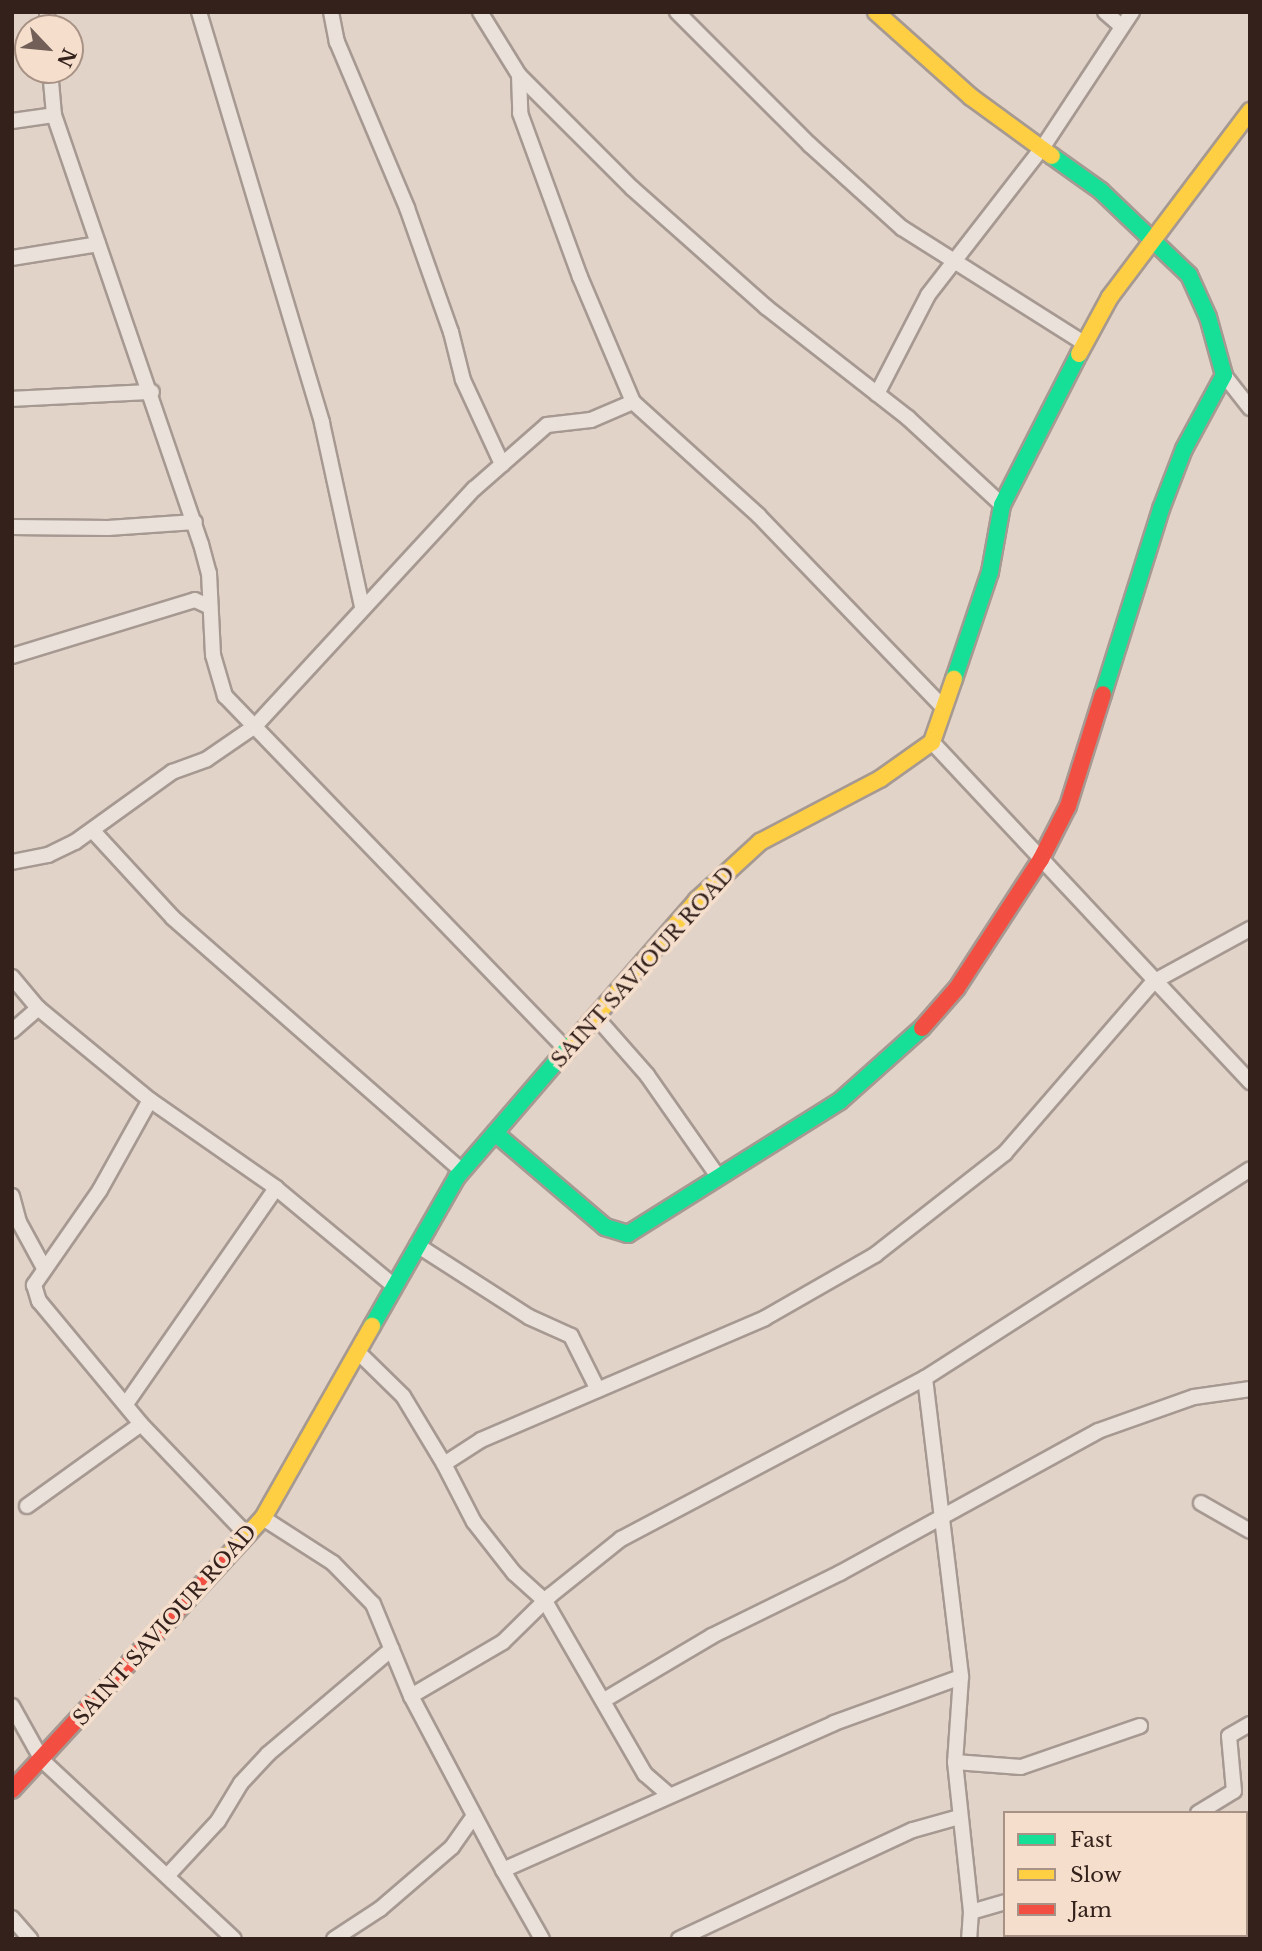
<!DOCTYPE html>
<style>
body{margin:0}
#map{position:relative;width:1262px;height:1951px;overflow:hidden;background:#e2d3c8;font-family:"Libre Baskerville",serif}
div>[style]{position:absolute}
.roads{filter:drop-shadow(2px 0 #a69992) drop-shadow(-2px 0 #a69992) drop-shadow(0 2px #a69992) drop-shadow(0 -2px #a69992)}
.street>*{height:14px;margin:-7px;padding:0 7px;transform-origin:7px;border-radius:7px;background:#eae1da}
.fast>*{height:16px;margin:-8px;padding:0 8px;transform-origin:8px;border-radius:8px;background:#16e098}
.slow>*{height:16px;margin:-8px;padding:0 8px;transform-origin:8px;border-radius:8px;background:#ffcf43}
.jam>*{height:16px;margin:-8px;padding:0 8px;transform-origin:8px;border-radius:8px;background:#f24e42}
span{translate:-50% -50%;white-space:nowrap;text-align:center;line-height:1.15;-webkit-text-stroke:7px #f5decc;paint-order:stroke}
.street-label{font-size:21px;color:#34211b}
.frame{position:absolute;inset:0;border:14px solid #34211b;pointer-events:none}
.legend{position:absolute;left:1003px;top:1811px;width:245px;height:126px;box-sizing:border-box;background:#f5decc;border:2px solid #a89285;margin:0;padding:9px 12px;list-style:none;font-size:21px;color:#34211b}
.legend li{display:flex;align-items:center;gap:14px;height:35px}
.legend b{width:35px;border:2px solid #a89285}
.north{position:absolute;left:14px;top:14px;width:70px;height:70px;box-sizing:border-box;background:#f5decc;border:2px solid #a89285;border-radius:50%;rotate:116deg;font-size:19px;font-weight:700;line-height:28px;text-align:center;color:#34211b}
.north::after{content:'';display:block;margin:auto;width:24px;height:32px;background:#715f58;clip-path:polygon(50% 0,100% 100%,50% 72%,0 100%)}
</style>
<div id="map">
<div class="roads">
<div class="street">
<div style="left:47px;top:12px;width:16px;rotate:86deg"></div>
<div style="left:199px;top:12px;width:429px;rotate:73.3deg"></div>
<div style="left:322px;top:423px;width:188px;rotate:77.7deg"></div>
<div style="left:331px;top:12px;width:31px;rotate:79deg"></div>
<div style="left:337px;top:42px;width:180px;rotate:67.1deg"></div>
<div style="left:407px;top:208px;width:132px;rotate:70.5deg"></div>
<div style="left:451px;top:332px;width:49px;rotate:76deg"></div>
<div style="left:463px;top:380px;width:93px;rotate:65.1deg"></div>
<div style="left:480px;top:12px;width:74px;rotate:58.2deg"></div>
<div style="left:519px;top:75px;width:161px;rotate:45deg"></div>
<div style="left:633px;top:189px;width:178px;rotate:41.6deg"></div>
<div style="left:766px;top:307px;width:180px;rotate:38deg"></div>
<div style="left:908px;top:418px;width:128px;rotate:42.8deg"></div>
<div style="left:677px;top:12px;width:188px;rotate:45deg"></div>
<div style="left:810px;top:145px;width:124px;rotate:42.1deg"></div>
<div style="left:902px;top:228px;width:213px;rotate:32.3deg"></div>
<div style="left:1105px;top:12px;width:21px;rotate:41deg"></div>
<div style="left:50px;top:70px;width:45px;rotate:84.9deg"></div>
<div style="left:54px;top:115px;width:453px;rotate:71.1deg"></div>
<div style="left:201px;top:544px;width:30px;rotate:75deg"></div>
<div style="left:209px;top:573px;width:82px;rotate:87.2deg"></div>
<div style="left:213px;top:655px;width:43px;rotate:73.7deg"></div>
<div style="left:225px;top:696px;width:494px;rotate:46deg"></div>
<div style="left:519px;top:75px;width:38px;rotate:88deg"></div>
<div style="left:520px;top:113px;width:175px;rotate:69.9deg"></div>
<div style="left:580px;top:277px;width:136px;rotate:67deg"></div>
<div style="left:633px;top:402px;width:169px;rotate:42.1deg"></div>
<div style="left:758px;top:515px;width:268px;rotate:46.1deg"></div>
<div style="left:12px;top:121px;width:42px;rotate:-8.1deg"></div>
<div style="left:12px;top:258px;width:87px;rotate:-9.2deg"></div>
<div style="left:1224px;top:375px;width:42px;rotate:51.8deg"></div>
<div style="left:877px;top:394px;width:111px;rotate:-62.7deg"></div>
<div style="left:928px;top:295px;width:187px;rotate:-52.2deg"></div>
<div style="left:1043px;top:147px;width:162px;rotate:-56.6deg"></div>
<div style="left:12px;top:399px;width:140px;rotate:-2.9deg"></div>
<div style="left:12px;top:527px;width:96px;rotate:0.6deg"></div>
<div style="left:108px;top:528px;width:87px;rotate:-3.9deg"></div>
<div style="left:12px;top:656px;width:191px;rotate:-17deg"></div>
<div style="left:195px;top:600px;width:17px;rotate:25deg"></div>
<div style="left:932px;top:742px;width:466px;rotate:46.9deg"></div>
<div style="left:93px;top:831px;width:118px;rotate:47.4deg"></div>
<div style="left:173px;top:918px;width:384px;rotate:41.2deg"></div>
<div style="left:12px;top:862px;width:37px;rotate:-11deg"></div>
<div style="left:48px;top:855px;width:30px;rotate:-26deg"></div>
<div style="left:75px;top:842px;width:120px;rotate:-35.8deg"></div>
<div style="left:172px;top:772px;width:37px;rotate:-20deg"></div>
<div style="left:207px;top:759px;width:58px;rotate:-34.5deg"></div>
<div style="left:255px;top:726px;width:323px;rotate:-47.3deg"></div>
<div style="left:474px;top:489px;width:97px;rotate:-41.2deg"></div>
<div style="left:547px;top:425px;width:44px;rotate:-6.5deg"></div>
<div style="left:591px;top:420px;width:46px;rotate:-23.2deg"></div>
<div style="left:12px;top:977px;width:40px;rotate:50deg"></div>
<div style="left:38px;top:1008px;width:145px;rotate:39.4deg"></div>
<div style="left:150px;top:1100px;width:154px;rotate:34.9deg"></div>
<div style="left:276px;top:1188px;width:153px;rotate:39.7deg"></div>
<div style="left:597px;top:1018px;width:76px;rotate:48.7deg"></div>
<div style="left:647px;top:1075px;width:122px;rotate:55deg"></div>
<div style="left:12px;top:1031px;width:35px;rotate:-41deg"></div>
<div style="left:150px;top:1100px;width:103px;rotate:119.1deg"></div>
<div style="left:100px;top:1190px;width:116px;rotate:124.8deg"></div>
<div style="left:34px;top:1285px;width:17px;rotate:73deg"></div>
<div style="left:39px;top:1301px;width:160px;rotate:50.3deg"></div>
<div style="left:141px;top:1424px;width:153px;rotate:46.3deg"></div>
<div style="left:12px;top:1196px;width:27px;rotate:75deg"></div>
<div style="left:19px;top:1222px;width:52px;rotate:61.5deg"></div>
<div style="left:417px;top:1245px;width:133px;rotate:32.7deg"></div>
<div style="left:529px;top:1317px;width:46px;rotate:24.3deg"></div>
<div style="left:571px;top:1336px;width:60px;rotate:63.4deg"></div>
<div style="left:360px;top:1354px;width:60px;rotate:44.3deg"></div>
<div style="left:403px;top:1396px;width:79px;rotate:58.9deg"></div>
<div style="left:444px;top:1464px;width:44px;rotate:-33deg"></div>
<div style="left:481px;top:1440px;width:309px;rotate:-23.2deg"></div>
<div style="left:765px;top:1318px;width:127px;rotate:-29.8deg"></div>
<div style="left:875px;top:1255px;width:165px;rotate:-38.1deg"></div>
<div style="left:1005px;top:1153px;width:226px;rotate:-49.1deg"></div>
<div style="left:1153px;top:982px;width:111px;rotate:-28.7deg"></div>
<div style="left:925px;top:1378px;width:301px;rotate:83.1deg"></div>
<div style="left:961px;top:1677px;width:85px;rotate:94deg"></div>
<div style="left:955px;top:1762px;width:151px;rotate:83.9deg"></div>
<div style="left:971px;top:1912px;width:27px;rotate:94deg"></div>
<div style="left:126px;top:1404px;width:263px;rotate:-55.2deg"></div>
<div style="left:444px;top:1464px;width:65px;rotate:62.7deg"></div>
<div style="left:474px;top:1522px;width:65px;rotate:51.9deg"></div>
<div style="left:514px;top:1573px;width:42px;rotate:42.1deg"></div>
<div style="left:545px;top:1601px;width:200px;rotate:60deg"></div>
<div style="left:645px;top:1774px;width:32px;rotate:41deg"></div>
<div style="left:1201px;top:1503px;width:56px;rotate:29.7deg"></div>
<div style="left:27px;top:1506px;width:140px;rotate:-35.7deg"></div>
<div style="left:263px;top:1518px;width:83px;rotate:32.7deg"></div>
<div style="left:333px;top:1563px;width:57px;rotate:45.7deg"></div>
<div style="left:373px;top:1604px;width:100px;rotate:67.6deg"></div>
<div style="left:411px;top:1696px;width:197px;rotate:62.1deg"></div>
<div style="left:503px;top:1870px;width:362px;rotate:-23.9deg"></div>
<div style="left:834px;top:1723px;width:135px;rotate:-19.9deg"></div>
<div style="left:411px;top:1696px;width:107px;rotate:-30.4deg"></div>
<div style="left:503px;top:1642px;width:67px;rotate:-44.4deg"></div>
<div style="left:551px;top:1595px;width:90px;rotate:-38.7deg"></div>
<div style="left:621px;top:1539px;width:344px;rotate:-27.9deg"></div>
<div style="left:925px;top:1378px;width:386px;rotate:-32.7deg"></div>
<div style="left:606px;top:1699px;width:123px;rotate:-30.7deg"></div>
<div style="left:712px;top:1636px;width:143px;rotate:-26.2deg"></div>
<div style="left:840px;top:1573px;width:294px;rotate:-28.8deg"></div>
<div style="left:1098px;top:1431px;width:102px;rotate:-19.5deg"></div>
<div style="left:1194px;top:1397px;width:57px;rotate:-8.1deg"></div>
<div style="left:12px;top:1706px;width:62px;rotate:60.9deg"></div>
<div style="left:42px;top:1760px;width:262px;rotate:43deg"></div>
<div style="left:955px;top:1762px;width:66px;rotate:4.3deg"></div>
<div style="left:1021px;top:1767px;width:126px;rotate:-19deg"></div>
<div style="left:1198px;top:1813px;width:42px;rotate:-31.4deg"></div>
<div style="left:1234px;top:1791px;width:55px;rotate:-95.2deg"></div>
<div style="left:1229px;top:1736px;width:24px;rotate:-30deg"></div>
<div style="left:503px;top:1870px;width:79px;rotate:60.5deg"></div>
<div style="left:168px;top:1875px;width:74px;rotate:-47.2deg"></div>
<div style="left:218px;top:1821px;width:44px;rotate:-58.8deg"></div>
<div style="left:241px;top:1783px;width:40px;rotate:-47deg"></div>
<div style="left:268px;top:1754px;width:162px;rotate:-40.3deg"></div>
<div style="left:1246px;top:1878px;width:4px;rotate:-27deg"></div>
<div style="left:971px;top:1912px;width:35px;rotate:-16deg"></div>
<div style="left:12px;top:1918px;width:28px;rotate:49deg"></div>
<div style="left:334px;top:1939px;width:55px;rotate:-33.1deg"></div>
<div style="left:380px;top:1909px;width:95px;rotate:-40.7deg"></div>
<div style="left:452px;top:1847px;width:37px;rotate:-55deg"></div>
<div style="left:679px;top:1939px;width:258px;rotate:-25deg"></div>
<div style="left:913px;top:1830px;width:48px;rotate:-15.8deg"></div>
<div style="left:1150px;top:1939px;width:6px;rotate:-39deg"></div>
</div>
<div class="fast">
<div style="left:1052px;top:156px;width:60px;rotate:35.5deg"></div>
<div style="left:1101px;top:191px;width:122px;rotate:43.7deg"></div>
<div style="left:1189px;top:275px;width:46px;rotate:65.7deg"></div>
<div style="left:1208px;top:317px;width:60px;rotate:74.6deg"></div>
<div style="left:1224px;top:375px;width:84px;rotate:118.4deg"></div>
<div style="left:1184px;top:449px;width:64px;rotate:111deg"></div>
<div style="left:1161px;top:509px;width:194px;rotate:107.4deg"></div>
<div style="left:954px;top:679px;width:113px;rotate:-71.4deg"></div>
<div style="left:990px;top:572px;width:68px;rotate:-79.8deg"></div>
<div style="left:1002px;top:505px;width:169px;rotate:-63deg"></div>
<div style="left:495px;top:1133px;width:145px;rotate:40.5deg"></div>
<div style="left:605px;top:1227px;width:24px;rotate:17deg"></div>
<div style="left:628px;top:1234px;width:250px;rotate:-32.1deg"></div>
<div style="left:840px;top:1101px;width:110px;rotate:-41.7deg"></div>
<div style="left:372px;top:1326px;width:172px;rotate:-60.3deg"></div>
<div style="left:457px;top:1177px;width:181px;rotate:-49.3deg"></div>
</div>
<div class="slow">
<div style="left:876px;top:12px;width:127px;rotate:41.8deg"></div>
<div style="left:971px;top:97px;width:100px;rotate:36.1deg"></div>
<div style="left:1079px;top:354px;width:65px;rotate:-61.5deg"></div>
<div style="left:1110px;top:297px;width:233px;rotate:-53deg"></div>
<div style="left:575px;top:1040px;width:186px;rotate:-48.9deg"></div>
<div style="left:697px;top:900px;width:86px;rotate:-42.6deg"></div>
<div style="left:760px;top:842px;width:136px;rotate:-27.7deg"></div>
<div style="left:880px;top:779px;width:64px;rotate:-35.4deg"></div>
<div style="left:932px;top:742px;width:67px;rotate:-70.8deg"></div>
<div style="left:223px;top:1561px;width:59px;rotate:-47.1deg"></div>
<div style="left:263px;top:1518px;width:221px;rotate:-60.4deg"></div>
</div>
<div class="jam">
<div style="left:922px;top:1028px;width:53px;rotate:-48.8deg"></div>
<div style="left:957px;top:988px;width:154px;rotate:-56.9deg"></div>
<div style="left:1041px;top:859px;width:59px;rotate:-63deg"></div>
<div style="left:1068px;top:806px;width:117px;rotate:-72.6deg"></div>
<div style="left:12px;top:1790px;width:311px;rotate:-47.3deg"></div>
</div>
</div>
<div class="street-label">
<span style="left:643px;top:967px;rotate:-48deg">SAINT SAVIOUR ROAD</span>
<span style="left:165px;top:1625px;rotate:-48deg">SAINT SAVIOUR ROAD</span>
</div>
<div class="frame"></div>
<ul class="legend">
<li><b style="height:9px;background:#16e098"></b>Fast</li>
<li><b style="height:9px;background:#ffcf43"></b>Slow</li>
<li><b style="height:9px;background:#f24e42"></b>Jam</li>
</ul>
<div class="north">N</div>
</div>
